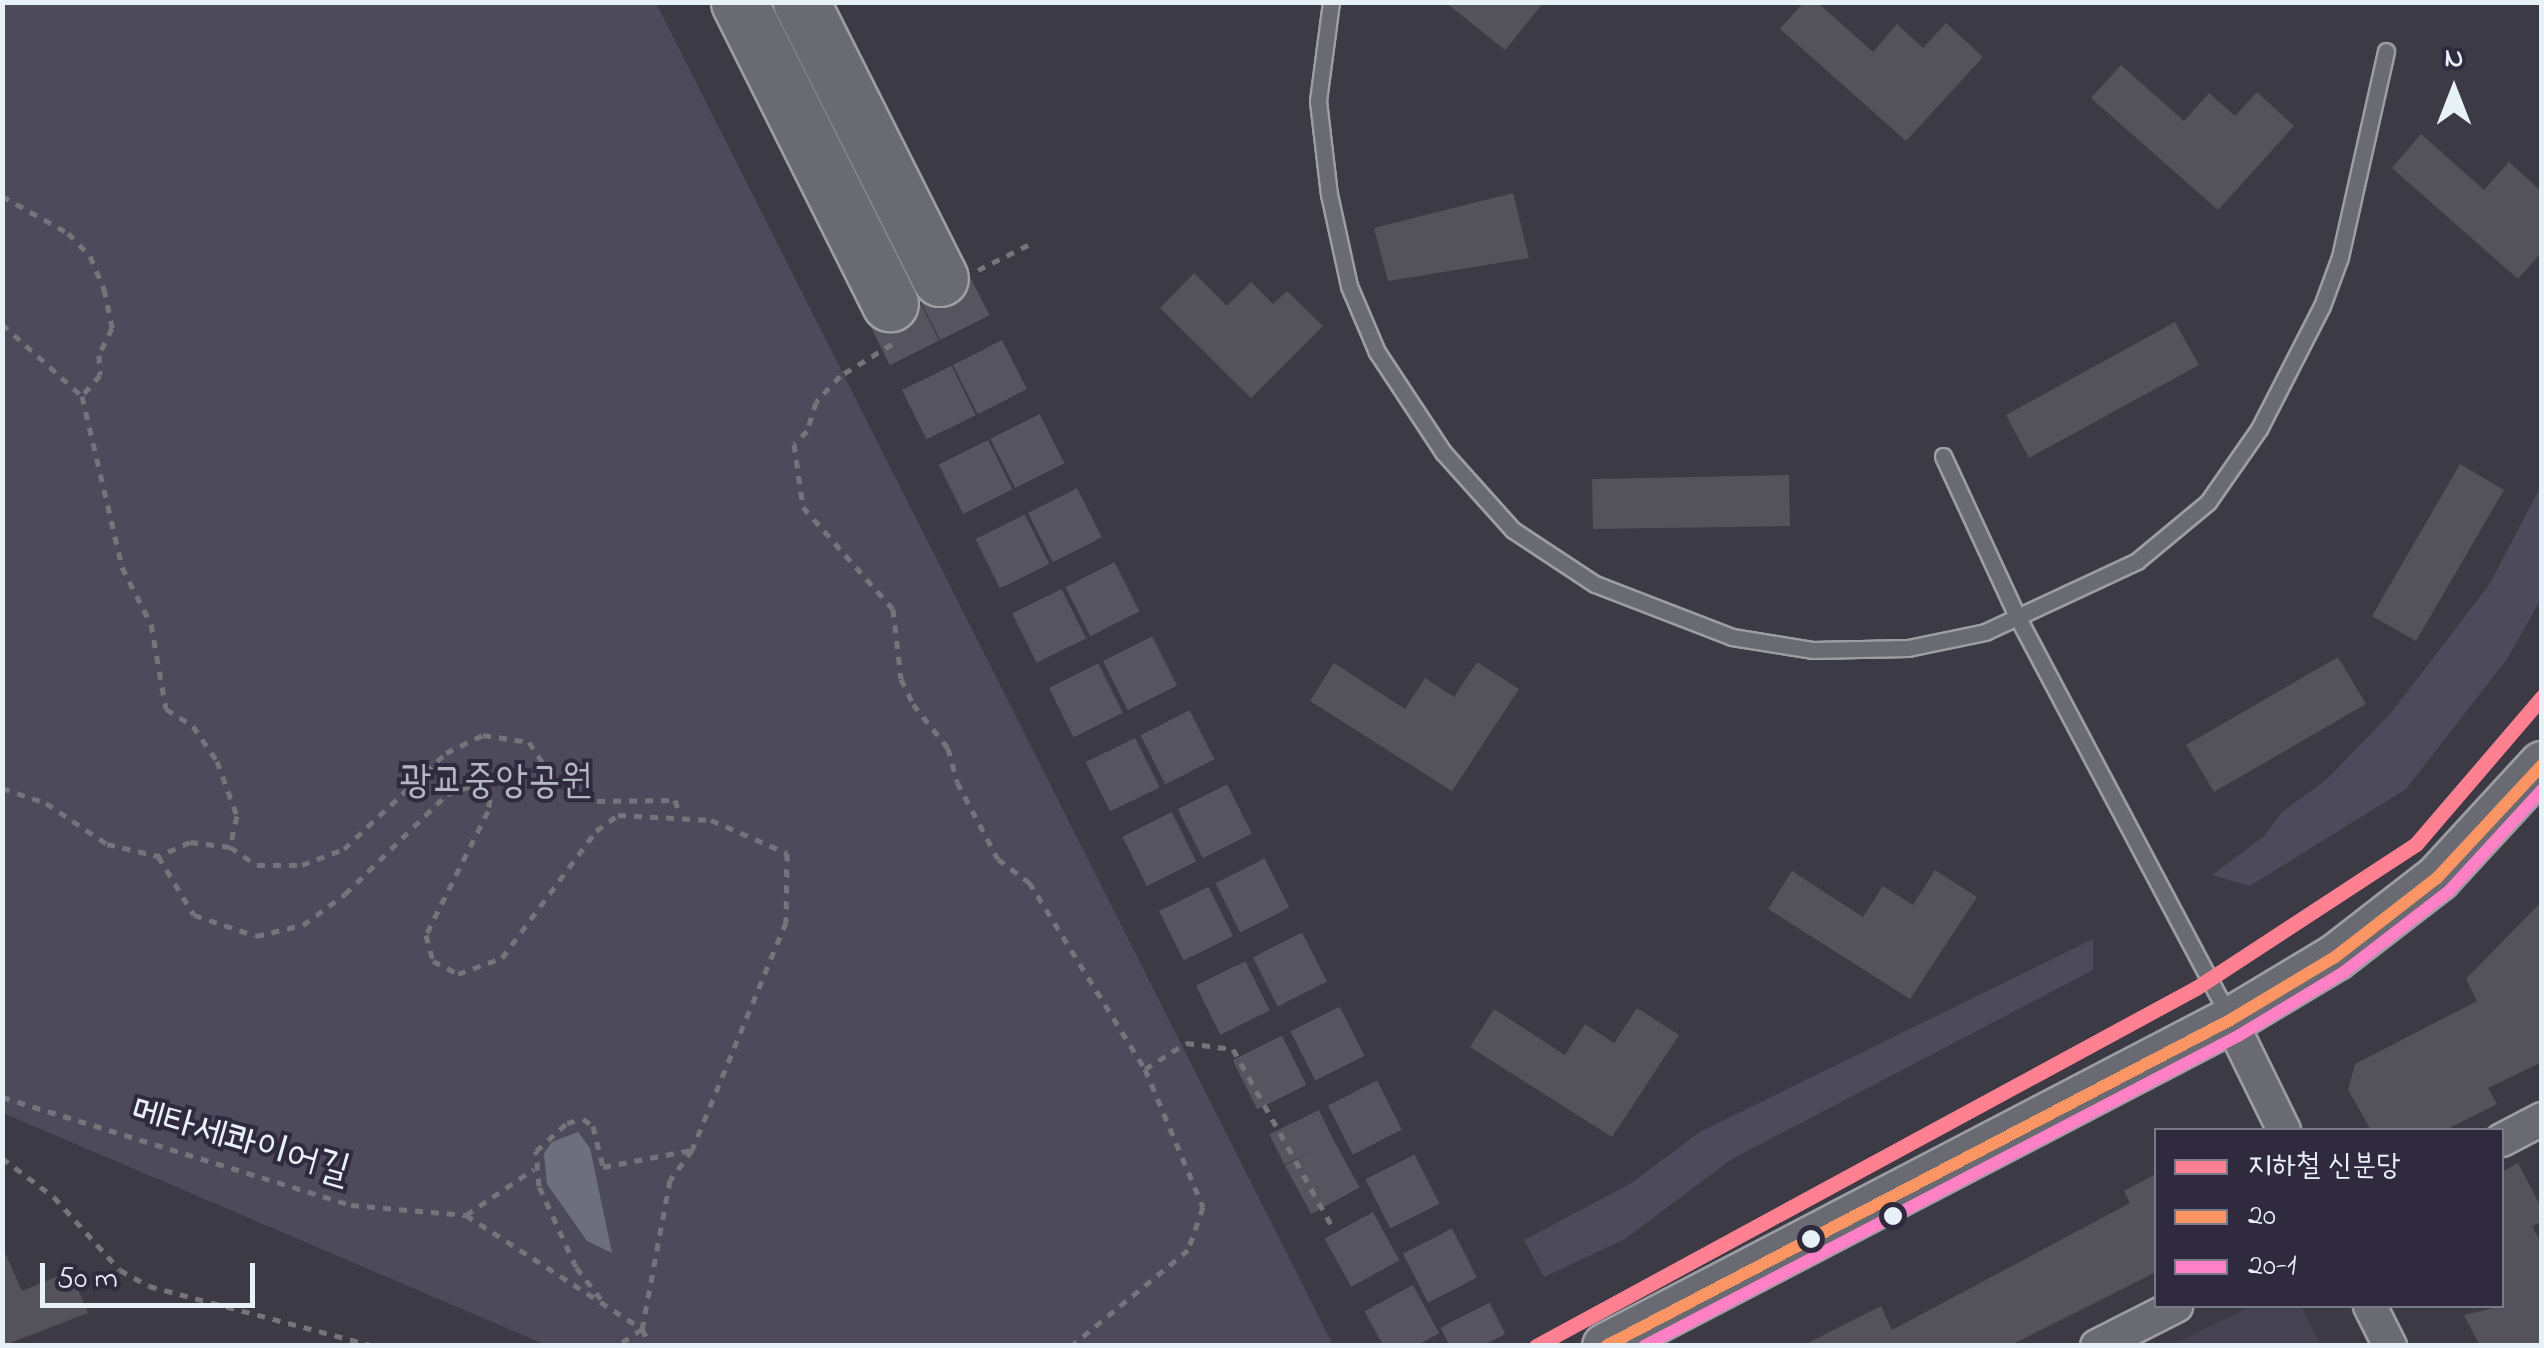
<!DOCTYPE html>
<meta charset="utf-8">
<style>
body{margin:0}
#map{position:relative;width:2544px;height:1348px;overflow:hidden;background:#3c3a44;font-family:"Indie Flower","Poor Story",sans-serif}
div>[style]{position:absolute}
.built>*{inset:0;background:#454252}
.green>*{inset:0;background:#4d4b5b}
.water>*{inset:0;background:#6e6f7c}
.building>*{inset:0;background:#54525a}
.motorway-tunnel>*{height:55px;margin-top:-27.5px;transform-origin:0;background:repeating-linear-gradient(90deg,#56555f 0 55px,transparent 0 83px)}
.path>*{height:5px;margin-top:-2.5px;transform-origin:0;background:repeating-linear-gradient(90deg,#74747a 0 8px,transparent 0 16px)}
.roads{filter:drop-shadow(2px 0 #9d9ea4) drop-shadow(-2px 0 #9d9ea4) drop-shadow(0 2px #9d9ea4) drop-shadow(0 -2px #9d9ea4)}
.service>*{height:15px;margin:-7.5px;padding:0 7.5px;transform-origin:7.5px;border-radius:7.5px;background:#6a6b72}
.minor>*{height:32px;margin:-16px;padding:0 16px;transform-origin:16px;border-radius:16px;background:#6a6b72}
.secondary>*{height:45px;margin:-22.5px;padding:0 22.5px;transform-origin:22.5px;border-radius:22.5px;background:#6a6b72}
.motorway>*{height:55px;margin:-27.5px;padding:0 27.5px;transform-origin:27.5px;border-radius:27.5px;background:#6a6b72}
.bus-1>*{height:12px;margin:-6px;padding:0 6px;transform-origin:6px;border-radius:6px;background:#fb9564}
.bus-2>*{height:12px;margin:-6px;padding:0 6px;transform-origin:6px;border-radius:6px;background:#ff80c5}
.metro-1>*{height:15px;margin:-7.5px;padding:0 7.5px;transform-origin:7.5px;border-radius:7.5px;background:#ff8091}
.dots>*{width:28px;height:28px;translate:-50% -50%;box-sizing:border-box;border:5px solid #2f2a3d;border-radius:50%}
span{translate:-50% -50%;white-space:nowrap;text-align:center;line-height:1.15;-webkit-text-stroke:8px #2f2a3d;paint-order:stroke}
.park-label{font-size:40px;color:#b3b8c2}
.street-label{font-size:40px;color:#e8f1f8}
.frame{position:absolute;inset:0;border:5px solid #e8f1f8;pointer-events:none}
.legend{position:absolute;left:2154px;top:1128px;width:350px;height:180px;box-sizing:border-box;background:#2f2a3d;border:2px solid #797a88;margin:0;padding:12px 18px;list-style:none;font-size:30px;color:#e8f1f8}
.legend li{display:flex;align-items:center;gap:20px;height:50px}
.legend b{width:50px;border:2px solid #797a88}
.north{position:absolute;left:2404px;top:40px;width:100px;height:100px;-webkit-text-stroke:8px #2f2a3d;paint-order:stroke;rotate:0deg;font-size:28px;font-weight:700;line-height:40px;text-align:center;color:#e8f1f8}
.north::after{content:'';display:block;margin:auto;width:35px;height:45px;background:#e8f1f8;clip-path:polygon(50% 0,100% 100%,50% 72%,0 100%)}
.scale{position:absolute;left:40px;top:1263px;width:215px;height:45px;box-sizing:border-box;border:5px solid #e8f1f8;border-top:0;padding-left:12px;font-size:30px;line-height:35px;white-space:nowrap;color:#e8f1f8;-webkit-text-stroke:8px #2f2a3d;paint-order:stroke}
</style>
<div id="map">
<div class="built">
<div style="clip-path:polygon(2252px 1306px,2301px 1306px,2321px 1345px,2171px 1345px)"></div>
</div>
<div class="green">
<div style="clip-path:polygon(2px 3px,656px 3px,1333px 1345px,546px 1345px,3px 1113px)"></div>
<div style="clip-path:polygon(2541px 486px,2541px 599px,2507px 659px,2406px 789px,2250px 886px,2212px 875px,2264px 836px,2282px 812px,2326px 780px,2391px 713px,2489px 585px)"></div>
<div style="clip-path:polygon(2093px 939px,2093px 970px,1732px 1159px,1625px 1239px,1544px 1277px,1524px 1240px,1630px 1184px,1700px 1132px)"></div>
</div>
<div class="water">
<div style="clip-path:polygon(578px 1132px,590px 1148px,612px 1253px,587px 1241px,547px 1184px,544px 1153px,552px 1142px)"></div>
</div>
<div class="building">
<div style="clip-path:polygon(1445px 2px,1544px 2px,1505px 50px)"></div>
<div style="clip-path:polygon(1804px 2px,1817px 2px,1873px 52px,1897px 24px,1923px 48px,1946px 23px,1983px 57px,1906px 141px,1780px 29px)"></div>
<div style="clip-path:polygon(2121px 65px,2184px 121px,2209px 93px,2235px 116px,2257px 92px,2294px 126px,2218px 210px,2091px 98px)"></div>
<div style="clip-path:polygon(2421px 134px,2484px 190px,2509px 162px,2542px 192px,2542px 252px,2518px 279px,2392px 168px)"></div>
<div style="clip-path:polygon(1513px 193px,1529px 258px,1388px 281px,1374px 228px)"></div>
<div style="clip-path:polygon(1194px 273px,1227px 306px,1251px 282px,1273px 304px,1287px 291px,1323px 326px,1251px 398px,1160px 308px)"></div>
<div style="clip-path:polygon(2175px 322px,2199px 365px,2029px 458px,2006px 415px)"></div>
<div style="clip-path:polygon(2460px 464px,2504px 490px,2416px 641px,2372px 616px)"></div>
<div style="clip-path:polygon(1789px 475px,1790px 526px,1593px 529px,1592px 479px)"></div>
<div style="clip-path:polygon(2338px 657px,2366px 704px,2214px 792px,2186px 745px)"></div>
<div style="clip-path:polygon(1477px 662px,1519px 689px,1452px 791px,1310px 701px,1334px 663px,1405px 709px,1425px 678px,1454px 697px)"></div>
<div style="clip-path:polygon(1935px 870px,1977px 897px,1910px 999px,1768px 909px,1792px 871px,1863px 917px,1883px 886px,1913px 905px)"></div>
<div style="clip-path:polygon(2542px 901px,2542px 1062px,2488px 1088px,2497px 1104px,2445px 1130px,2371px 1130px,2348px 1090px,2355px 1064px,2477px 1001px,2466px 979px)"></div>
<div style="clip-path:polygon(1637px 1008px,1679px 1035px,1612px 1137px,1470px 1047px,1494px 1009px,1565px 1055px,1585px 1024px,1614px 1043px)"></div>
<div style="clip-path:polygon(2518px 1163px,2542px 1209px,2542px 1222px,2532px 1226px,2542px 1245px,2542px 1346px,2480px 1346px,2464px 1315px,2502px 1306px,2502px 1172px)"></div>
<div style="clip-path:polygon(2156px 1174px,2156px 1272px,2009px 1346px,1802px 1346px,1881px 1306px,1892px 1330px,2130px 1203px,2124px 1191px)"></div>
<div style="clip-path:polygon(2px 1246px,22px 1291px,70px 1271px,88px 1313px,2px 1346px)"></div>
</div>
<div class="motorway-tunnel">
<div style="left:940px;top:278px;width:1197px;rotate:63.14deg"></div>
<div style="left:890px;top:303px;width:947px;rotate:63.73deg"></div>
<div style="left:1309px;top:1152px;width:221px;rotate:61.3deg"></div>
</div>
<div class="path">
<div style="left:2px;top:196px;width:76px;rotate:29.3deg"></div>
<div style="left:68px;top:233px;width:32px;rotate:46deg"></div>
<div style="left:90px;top:256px;width:36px;rotate:67deg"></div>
<div style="left:104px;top:289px;width:40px;rotate:78deg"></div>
<div style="left:112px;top:328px;width:30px;rotate:116deg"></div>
<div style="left:99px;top:355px;width:20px;rotate:87deg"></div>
<div style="left:100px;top:375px;width:28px;rotate:131deg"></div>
<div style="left:978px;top:270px;width:56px;rotate:-26.6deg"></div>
<div style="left:2px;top:324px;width:108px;rotate:42deg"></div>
<div style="left:82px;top:396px;width:176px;rotate:76.8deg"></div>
<div style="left:122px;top:567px;width:64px;rotate:63deg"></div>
<div style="left:151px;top:624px;width:86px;rotate:80deg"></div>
<div style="left:166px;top:709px;width:32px;rotate:32deg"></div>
<div style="left:193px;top:726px;width:42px;rotate:55.6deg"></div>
<div style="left:217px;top:761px;width:59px;rotate:70deg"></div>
<div style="left:237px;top:816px;width:32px;rotate:103deg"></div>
<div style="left:230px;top:847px;width:40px;rotate:-172.9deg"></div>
<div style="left:190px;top:842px;width:35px;rotate:156deg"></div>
<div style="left:892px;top:344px;width:61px;rotate:148.4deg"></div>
<div style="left:840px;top:376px;width:35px;rotate:133deg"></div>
<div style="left:816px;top:402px;width:30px;rotate:107deg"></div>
<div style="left:807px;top:431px;width:18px;rotate:135deg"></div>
<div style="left:794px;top:444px;width:64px;rotate:81.9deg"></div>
<div style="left:803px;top:507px;width:136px;rotate:48.6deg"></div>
<div style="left:893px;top:609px;width:70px;rotate:83.5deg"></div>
<div style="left:901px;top:679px;width:28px;rotate:64deg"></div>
<div style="left:913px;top:704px;width:56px;rotate:51.5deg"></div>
<div style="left:948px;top:748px;width:35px;rotate:75deg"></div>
<div style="left:957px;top:782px;width:87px;rotate:62deg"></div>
<div style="left:998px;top:859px;width:39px;rotate:37deg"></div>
<div style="left:1029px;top:882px;width:220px;rotate:58.2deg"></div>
<div style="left:1145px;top:1069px;width:150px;rotate:67.2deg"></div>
<div style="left:1203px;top:1207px;width:46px;rotate:109.2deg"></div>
<div style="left:1188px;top:1250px;width:151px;rotate:140.6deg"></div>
<div style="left:2px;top:788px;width:46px;rotate:18.8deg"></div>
<div style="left:46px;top:803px;width:73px;rotate:33.9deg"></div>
<div style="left:107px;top:844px;width:52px;rotate:13.2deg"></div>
<div style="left:158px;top:856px;width:69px;rotate:58.6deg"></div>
<div style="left:194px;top:915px;width:65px;rotate:18.7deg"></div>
<div style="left:256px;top:936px;width:48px;rotate:-13.2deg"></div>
<div style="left:303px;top:925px;width:52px;rotate:-36.4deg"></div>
<div style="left:345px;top:894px;width:143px;rotate:-44.4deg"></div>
<div style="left:447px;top:794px;width:32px;rotate:-18deg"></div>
<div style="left:477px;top:784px;width:20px;rotate:49deg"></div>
<div style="left:490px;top:799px;width:12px;rotate:99deg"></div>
<div style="left:488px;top:811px;width:139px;rotate:116.6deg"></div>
<div style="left:426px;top:935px;width:27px;rotate:75deg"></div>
<div style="left:433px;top:961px;width:28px;rotate:27deg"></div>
<div style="left:458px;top:974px;width:47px;rotate:-20deg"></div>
<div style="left:502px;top:958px;width:158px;rotate:-53.5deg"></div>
<div style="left:596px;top:831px;width:27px;rotate:-36deg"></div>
<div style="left:618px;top:815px;width:93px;rotate:3.1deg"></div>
<div style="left:711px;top:820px;width:83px;rotate:23.5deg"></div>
<div style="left:787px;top:853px;width:69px;rotate:90.8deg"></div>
<div style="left:786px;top:922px;width:247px;rotate:112.4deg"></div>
<div style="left:692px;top:1150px;width:37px;rotate:126deg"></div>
<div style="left:670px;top:1180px;width:152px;rotate:100.6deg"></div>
<div style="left:642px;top:1329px;width:30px;rotate:146deg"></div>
<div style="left:230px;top:847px;width:32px;rotate:34deg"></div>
<div style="left:257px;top:865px;width:45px"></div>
<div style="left:302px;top:865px;width:45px;rotate:-20.9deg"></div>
<div style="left:344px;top:849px;width:140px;rotate:-43.3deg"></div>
<div style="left:446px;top:753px;width:41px;rotate:-25.9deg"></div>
<div style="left:483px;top:735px;width:47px;rotate:8.7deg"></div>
<div style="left:529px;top:742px;width:45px;rotate:56.7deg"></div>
<div style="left:554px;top:780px;width:48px;rotate:26deg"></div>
<div style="left:597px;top:801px;width:78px;rotate:-0.7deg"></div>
<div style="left:675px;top:800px;width:16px;rotate:72deg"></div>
<div style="left:1145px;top:1069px;width:49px;rotate:-32.4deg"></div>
<div style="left:1186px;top:1043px;width:47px;rotate:7.3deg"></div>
<div style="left:1233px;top:1049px;width:205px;rotate:60.8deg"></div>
<div style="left:2px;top:1097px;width:365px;rotate:17.2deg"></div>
<div style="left:351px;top:1205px;width:115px;rotate:5deg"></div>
<div style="left:466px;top:1215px;width:210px;rotate:32.9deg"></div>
<div style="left:642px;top:1329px;width:19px;rotate:62deg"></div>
<div style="left:2px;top:1158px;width:65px;rotate:36.9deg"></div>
<div style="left:54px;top:1197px;width:98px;rotate:47.9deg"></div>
<div style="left:120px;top:1270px;width:33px;rotate:29deg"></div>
<div style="left:149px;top:1286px;width:233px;rotate:14.9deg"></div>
<div style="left:466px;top:1215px;width:82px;rotate:-34.1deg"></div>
<div style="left:601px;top:1299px;width:41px;rotate:-128deg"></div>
<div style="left:576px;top:1267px;width:89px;rotate:-114.6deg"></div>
<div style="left:539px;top:1186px;width:35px;rotate:-95deg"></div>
<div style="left:536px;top:1151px;width:42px;rotate:-42.1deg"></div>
<div style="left:567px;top:1123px;width:16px;rotate:-14deg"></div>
<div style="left:583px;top:1119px;width:12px;rotate:35deg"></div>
<div style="left:593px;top:1126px;width:42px;rotate:76.3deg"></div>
<div style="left:603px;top:1167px;width:90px;rotate:-10.9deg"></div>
</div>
<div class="roads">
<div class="service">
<div style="left:1331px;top:2px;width:100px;rotate:97.5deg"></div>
<div style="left:1318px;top:101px;width:94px;rotate:83.3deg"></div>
<div style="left:1329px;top:194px;width:94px;rotate:77.7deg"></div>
<div style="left:1349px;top:286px;width:72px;rotate:67deg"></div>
<div style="left:1377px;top:352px;width:120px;rotate:56.6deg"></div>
<div style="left:1443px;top:452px;width:105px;rotate:48.1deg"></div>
<div style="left:1513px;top:530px;width:98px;rotate:33.4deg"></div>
<div style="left:1595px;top:584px;width:147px;rotate:21.1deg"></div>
<div style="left:1732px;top:637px;width:81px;rotate:9.2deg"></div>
<div style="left:1812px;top:650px;width:96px;rotate:-1.2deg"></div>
<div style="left:1908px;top:648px;width:79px;rotate:-11.7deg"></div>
<div style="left:1985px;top:632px;width:168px;rotate:-25deg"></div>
<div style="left:2137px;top:561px;width:92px;rotate:-39.7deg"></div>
<div style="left:2208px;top:502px;width:89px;rotate:-55.1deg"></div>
<div style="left:2259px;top:429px;width:138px;rotate:-62.9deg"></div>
<div style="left:2322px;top:306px;width:52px;rotate:-69.8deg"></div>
<div style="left:2340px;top:257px;width:211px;rotate:-77.4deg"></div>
<div style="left:1943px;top:456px;width:179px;rotate:65.2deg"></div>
<div style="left:2018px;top:618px;width:450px;rotate:62.1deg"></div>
</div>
<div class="minor">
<div style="left:2230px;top:1020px;width:123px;rotate:63.9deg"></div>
<div style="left:2502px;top:1140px;width:45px;rotate:-27.7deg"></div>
<div style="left:2370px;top:1306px;width:45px;rotate:63.4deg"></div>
<div style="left:2097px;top:1346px;width:89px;rotate:-26.9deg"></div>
</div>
<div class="secondary">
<div style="left:1605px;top:1346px;width:705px;rotate:-27.55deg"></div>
<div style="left:2230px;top:1020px;width:122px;rotate:-31deg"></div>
<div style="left:2335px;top:957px;width:129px;rotate:-37.8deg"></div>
<div style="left:2437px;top:878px;width:155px;rotate:-47.4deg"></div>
</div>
<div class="motorway">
<div style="left:739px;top:2px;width:337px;rotate:63.4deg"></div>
<div style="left:801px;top:2px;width:309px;rotate:63.3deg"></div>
</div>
</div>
<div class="bus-1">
<div style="left:1606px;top:1346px;width:704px;rotate:-27.58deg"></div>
<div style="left:2230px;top:1020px;width:122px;rotate:-31deg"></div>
<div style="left:2335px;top:957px;width:129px;rotate:-37.8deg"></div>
<div style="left:2437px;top:878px;width:154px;rotate:-47.1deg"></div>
</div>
<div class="bus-2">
<div style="left:1644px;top:1346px;width:670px;rotate:-27.56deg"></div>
<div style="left:2238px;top:1036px;width:124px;rotate:-31.1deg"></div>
<div style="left:2344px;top:972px;width:133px;rotate:-37.6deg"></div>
<div style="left:2449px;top:891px;width:137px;rotate:-47.4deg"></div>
</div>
<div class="metro-1">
<div style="left:1536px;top:1346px;width:751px;rotate:-28.48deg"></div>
<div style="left:2196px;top:988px;width:263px;rotate:-33.2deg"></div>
<div style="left:2416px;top:844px;width:194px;rotate:-49.4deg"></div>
</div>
<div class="dots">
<div style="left:1893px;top:1216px;background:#e8f1f8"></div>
<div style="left:1811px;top:1239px;background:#e8f1f8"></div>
</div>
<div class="park-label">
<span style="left:496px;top:783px">광교중앙공원</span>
</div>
<div class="street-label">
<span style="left:240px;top:1143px;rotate:16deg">메타세콰이어길</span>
</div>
<div class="frame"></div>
<ul class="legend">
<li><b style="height:12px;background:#ff8091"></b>지하철 신분당</li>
<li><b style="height:12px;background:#fb9564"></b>20</li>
<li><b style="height:12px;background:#ff80c5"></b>20-1</li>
</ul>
<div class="north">N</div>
<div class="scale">50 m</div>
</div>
